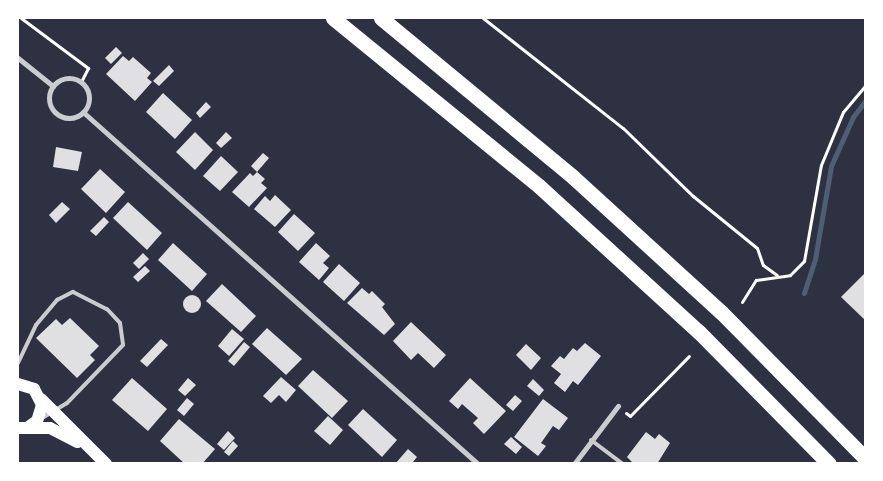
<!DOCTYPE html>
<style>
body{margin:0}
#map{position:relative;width:883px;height:481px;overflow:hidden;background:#2d3142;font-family:"Archivo Narrow",sans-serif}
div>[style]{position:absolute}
.stream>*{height:5px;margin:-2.5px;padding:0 2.5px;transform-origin:2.5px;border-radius:2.5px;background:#4f5d75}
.building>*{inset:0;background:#e0e0e3}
.round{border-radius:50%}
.path>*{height:3px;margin:-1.5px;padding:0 1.5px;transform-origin:1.5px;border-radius:1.5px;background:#fff}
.service>*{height:4px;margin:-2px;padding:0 2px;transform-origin:2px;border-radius:2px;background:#caccd0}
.minor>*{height:5px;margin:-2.5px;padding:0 2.5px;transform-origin:2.5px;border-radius:2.5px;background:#caccd0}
.minor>.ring{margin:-2.5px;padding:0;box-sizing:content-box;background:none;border:5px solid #caccd0;border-radius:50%}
.primary>*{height:12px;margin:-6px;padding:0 6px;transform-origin:6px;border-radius:6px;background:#fff}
.motorway>*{height:15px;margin:-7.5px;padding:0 7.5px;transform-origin:7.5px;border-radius:7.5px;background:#fff}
span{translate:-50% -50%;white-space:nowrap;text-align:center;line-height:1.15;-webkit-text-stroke:4.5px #fff;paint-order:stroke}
.frame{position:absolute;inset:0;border:19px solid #fff;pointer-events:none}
</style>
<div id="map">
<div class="stream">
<div style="left:804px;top:293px;width:36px;rotate:-72deg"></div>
<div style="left:815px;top:259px;width:94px;rotate:-80.2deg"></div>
<div style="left:831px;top:166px;width:54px;rotate:-65.8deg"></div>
<div style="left:853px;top:117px;width:21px;rotate:-53deg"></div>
</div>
<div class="building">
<div style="clip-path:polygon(116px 47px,122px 53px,111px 64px,105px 58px)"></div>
<div style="clip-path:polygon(123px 56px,129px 61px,133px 57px,151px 73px,147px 78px,152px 82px,135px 101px,106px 74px)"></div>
<div style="clip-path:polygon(169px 65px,174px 71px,159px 86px,153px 81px)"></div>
<div style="clip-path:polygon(163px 93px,192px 120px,175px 139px,146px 112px)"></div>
<div style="clip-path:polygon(206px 102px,211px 107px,200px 118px,196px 113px)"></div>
<div style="clip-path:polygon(195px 132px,213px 150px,195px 170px,176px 152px)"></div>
<div style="clip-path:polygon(226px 132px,232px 138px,221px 148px,216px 143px)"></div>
<div style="clip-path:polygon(56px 147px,82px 152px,78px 171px,53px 167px)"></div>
<div style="clip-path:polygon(263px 153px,269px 158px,257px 172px,251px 166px)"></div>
<div style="clip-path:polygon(221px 156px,238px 172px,220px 191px,203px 176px)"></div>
<div style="clip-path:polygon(100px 169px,125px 192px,106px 213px,81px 189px)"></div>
<div style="clip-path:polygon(257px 172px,265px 179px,261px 183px,267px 188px,249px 207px,232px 192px,250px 173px,253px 176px)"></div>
<div style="clip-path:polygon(275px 195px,291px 210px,275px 227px,254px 209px,265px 196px,270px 201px)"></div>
<div style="clip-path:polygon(62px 202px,70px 209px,56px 223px,49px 215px)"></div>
<div style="clip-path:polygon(128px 202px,162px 233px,147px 250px,113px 218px)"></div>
<div style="clip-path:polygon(294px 214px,315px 233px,298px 251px,278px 232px)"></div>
<div style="clip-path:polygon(104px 217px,109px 222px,96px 236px,90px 231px)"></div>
<div style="clip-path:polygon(173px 243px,207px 274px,192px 291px,158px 260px)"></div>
<div style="clip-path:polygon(316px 243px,330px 256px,323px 263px,329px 268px,319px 280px,299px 262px)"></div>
<div style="clip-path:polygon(143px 253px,149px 259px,139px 269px,133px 263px)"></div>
<div style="clip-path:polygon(339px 264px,360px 283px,344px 301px,323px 282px)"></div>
<div style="clip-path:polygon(145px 266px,150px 271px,138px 282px,133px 277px)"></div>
<div style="clip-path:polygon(866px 272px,866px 321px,841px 297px)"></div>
<div style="clip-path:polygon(222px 284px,256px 316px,241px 332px,206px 301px)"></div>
<div style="clip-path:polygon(362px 288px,369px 294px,372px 291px,385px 304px,382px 307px,395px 324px,384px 335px,347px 303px)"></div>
<div class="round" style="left:183px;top:295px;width:18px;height:18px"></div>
<div style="clip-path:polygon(70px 318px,99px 346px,90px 355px,95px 360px,77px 378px,36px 338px,56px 319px,62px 325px)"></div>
<div style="clip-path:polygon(411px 322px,446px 355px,434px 368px,418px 353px,411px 360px,393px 341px)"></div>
<div style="clip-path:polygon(267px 328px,302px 359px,286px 375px,252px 344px)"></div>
<div style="clip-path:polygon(232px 329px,244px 339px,229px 356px,218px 346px)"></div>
<div style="clip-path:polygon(161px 339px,168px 345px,147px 367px,140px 361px)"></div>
<div style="clip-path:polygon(244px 342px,250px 347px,234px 366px,228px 361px)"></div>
<div style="clip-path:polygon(585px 343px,601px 356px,578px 385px,573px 381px,565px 392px,554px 383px,561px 374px,551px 366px,560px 356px,564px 359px,573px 348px,577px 351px)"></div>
<div style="clip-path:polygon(526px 344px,541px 358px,531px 370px,516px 355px)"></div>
<div style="clip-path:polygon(313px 370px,348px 401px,332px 418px,298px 386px)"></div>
<div style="clip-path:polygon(281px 377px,296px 390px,286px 402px,279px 395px,271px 403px,263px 396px)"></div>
<div style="clip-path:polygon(132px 378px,167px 409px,148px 431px,112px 400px)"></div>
<div style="clip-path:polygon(188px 378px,196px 385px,185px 396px,178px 390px)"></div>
<div style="clip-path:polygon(470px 378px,506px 411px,484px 434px,473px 423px,478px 418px,462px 404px,458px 409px,449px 401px)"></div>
<div style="clip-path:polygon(533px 379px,544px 390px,539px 396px,527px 386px)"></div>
<div style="clip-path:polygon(515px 395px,522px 401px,513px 411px,506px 405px)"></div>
<div style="clip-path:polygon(187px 398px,194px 404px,184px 416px,177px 410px)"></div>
<div style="clip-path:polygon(543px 399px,568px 418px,559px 430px,553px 426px,541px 443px,546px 446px,538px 456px,514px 437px)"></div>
<div style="clip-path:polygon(363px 409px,397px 440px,382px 457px,348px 425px)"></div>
<div style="clip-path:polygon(328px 416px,343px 430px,330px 445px,314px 431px)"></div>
<div style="clip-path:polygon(179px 419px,215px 449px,202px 464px,185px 464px,160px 441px)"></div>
<div style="clip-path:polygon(228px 431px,235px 438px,224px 450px,217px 444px)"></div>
<div style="clip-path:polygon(646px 432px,655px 439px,659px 434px,670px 443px,657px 464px,634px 464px,627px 457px)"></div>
<div style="clip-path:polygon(511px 437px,522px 447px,516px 454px,504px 444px)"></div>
<div style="clip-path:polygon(233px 441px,238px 446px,229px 456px,224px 452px)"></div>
<div style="clip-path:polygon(408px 449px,417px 457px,413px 462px,415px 464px,395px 464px)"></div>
</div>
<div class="path">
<div style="left:21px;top:18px;width:84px;rotate:36.7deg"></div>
<div style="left:88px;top:68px;width:16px;rotate:117deg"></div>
<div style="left:483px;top:18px;width:178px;rotate:38.2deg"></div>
<div style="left:623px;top:128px;width:98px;rotate:44.2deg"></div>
<div style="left:693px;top:196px;width:82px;rotate:39.1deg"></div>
<div style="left:757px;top:248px;width:18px;rotate:71deg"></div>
<div style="left:763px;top:265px;width:17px;rotate:36deg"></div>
<div style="left:742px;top:302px;width:26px;rotate:-58deg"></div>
<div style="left:756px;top:280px;width:34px;rotate:-8deg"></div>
<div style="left:790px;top:275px;width:20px;rotate:-45deg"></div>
<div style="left:804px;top:261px;width:97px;rotate:-80deg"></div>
<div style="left:821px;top:165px;width:57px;rotate:-67.5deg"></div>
<div style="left:843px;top:112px;width:35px;rotate:-50deg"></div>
<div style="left:626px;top:413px;width:5px;rotate:37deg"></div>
<div style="left:630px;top:416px;width:84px;rotate:-45.5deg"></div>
</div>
<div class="service">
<div style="left:18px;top:363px;width:42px;rotate:-64.7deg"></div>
<div style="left:36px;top:325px;width:33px;rotate:-50deg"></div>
<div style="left:57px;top:300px;width:18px;rotate:-27deg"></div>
<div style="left:73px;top:292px;width:38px;rotate:27deg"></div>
<div style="left:107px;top:309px;width:19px;rotate:47deg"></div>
<div style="left:120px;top:323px;width:22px;rotate:82deg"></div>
<div style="left:123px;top:345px;width:81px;rotate:134deg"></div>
<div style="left:67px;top:403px;width:29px;rotate:149deg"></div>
<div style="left:591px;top:440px;width:40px;rotate:37deg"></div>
</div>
<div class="minor">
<div style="left:18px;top:58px;width:45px;rotate:38.7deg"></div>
<div class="ring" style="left:49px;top:78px;width:35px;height:35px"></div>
<div style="left:83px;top:112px;width:529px;rotate:41.71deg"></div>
<div style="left:574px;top:464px;width:73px;rotate:-52.8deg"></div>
</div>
<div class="primary">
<div style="left:18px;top:384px;width:17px;rotate:17deg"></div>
<div style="left:34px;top:389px;width:18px;rotate:63deg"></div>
<div style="left:42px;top:405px;width:17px;rotate:107deg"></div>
<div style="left:37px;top:421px;width:12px;rotate:145deg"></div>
<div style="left:27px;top:428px;width:9px;rotate:180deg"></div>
<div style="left:41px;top:399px;width:92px;rotate:45deg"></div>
<div style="left:27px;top:428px;width:23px"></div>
<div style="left:50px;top:428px;width:31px;rotate:27deg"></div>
</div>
<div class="motorway">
<div style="left:333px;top:18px;width:267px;rotate:39.2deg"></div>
<div style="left:540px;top:187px;width:215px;rotate:42.4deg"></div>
<div style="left:699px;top:332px;width:185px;rotate:45.4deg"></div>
<div style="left:381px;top:18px;width:249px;rotate:39.6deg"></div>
<div style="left:573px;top:177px;width:200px;rotate:42.4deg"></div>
<div style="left:721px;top:312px;width:206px;rotate:45.4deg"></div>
</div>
<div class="frame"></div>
</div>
